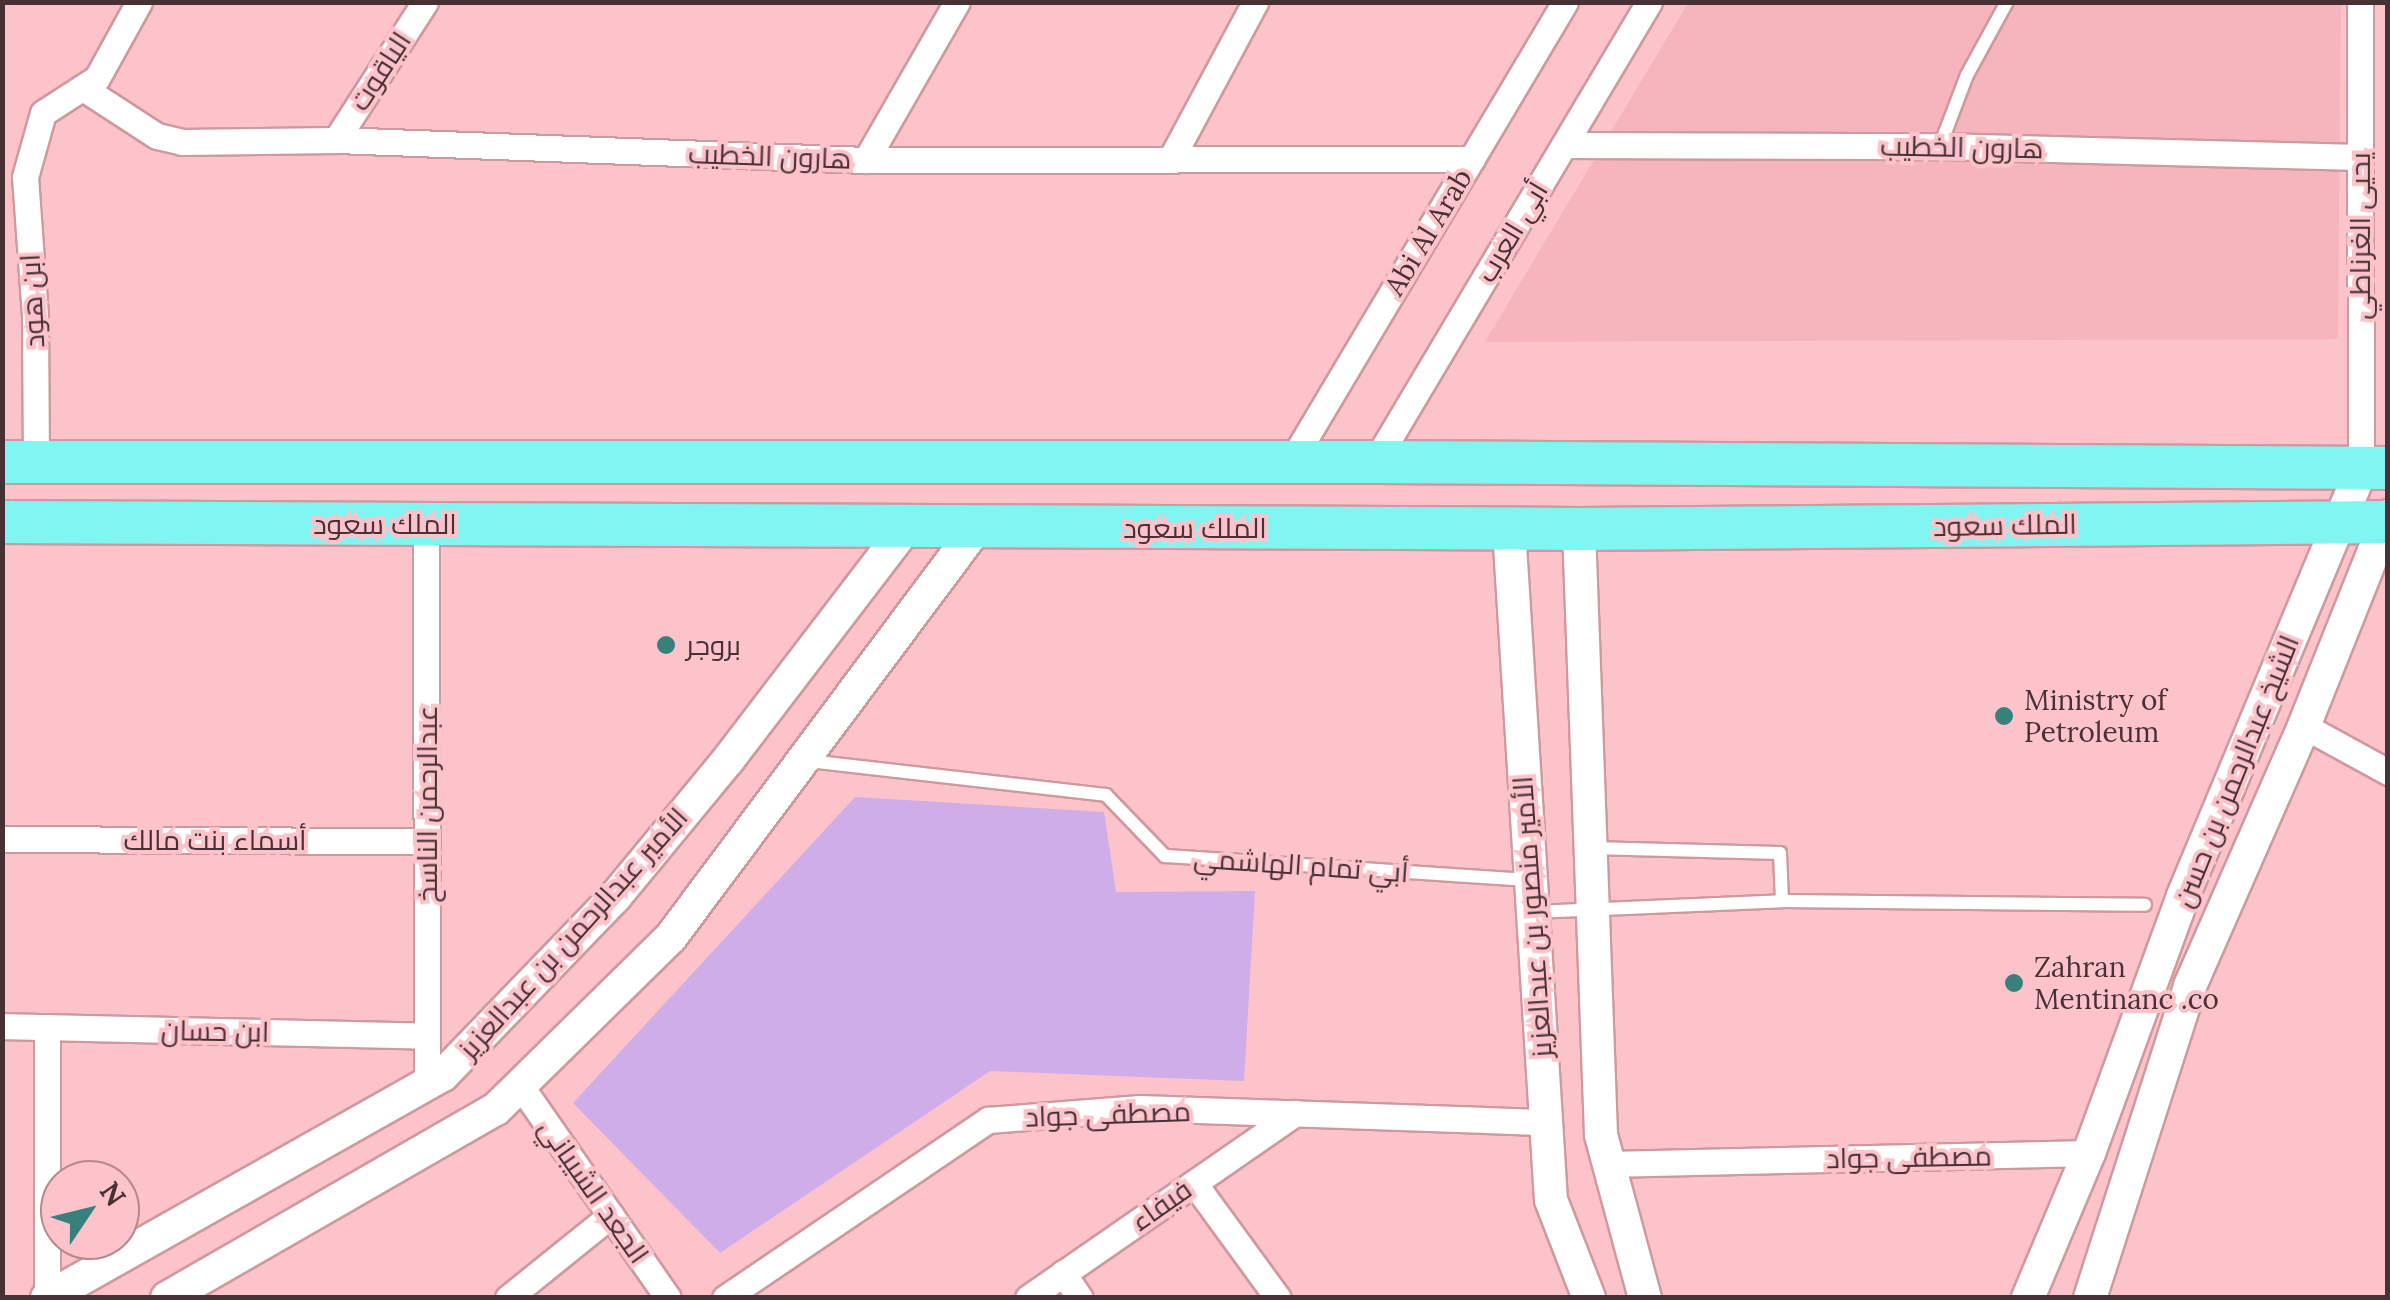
<!DOCTYPE html>
<meta charset="utf-8">
<style>
body{margin:0}
#map{position:relative;width:2390px;height:1300px;overflow:hidden;background:#fdc3ca;font-family:Lora,Cairo,serif}
div>[style]{position:absolute}
.built>*{inset:0;background:#f6b5bd}
.green>*{inset:0;background:#cfade8}
.roads{filter:drop-shadow(2px 0 #cf99a0) drop-shadow(-2px 0 #cf99a0) drop-shadow(0 2px #cf99a0) drop-shadow(0 -2px #cf99a0)}
.service>*{height:12px;margin:-6px;padding:0 6px;transform-origin:6px;border-radius:6px;background:#fff}
.minor>*{height:25px;margin:-12.5px;padding:0 12.5px;transform-origin:12.5px;border-radius:12.5px;background:#fff}
.tertiary>*{height:32px;margin:-16px;padding:0 16px;transform-origin:16px;border-radius:16px;background:#fff}
.primary>*{height:42px;margin:-21px;padding:0 21px;transform-origin:21px;border-radius:21px;background:#81f5f1}
.dots>*{width:28px;height:28px;translate:-50% -50%;box-sizing:border-box;border:5px solid #fdc3ca;border-radius:50%}
span{translate:-50% -50%;white-space:nowrap;text-align:center;line-height:1.15;-webkit-text-stroke:8px #fdc3ca;paint-order:stroke}
.street-label{font-size:28px;color:#473134}
.poi-label{font-size:28px;color:#473134}
.left{translate:0 -50%;text-align:left}
.frame{position:absolute;inset:0;border:5px solid #473134;pointer-events:none}
.north{position:absolute;left:40px;top:1160px;width:100px;height:100px;box-sizing:border-box;background:#fdc3ca;border:2px solid #b4898e;border-radius:50%;rotate:55deg;font-size:28px;font-weight:700;line-height:40px;text-align:center;color:#473134}
.north::after{content:'';display:block;margin:auto;width:35px;height:45px;background:#38807c;clip-path:polygon(50% 0,100% 100%,50% 72%,0 100%)}
</style>
<div id="map">
<div class="built">
<div style="clip-path:polygon(1688px 3px,2341px 3px,2338px 339px,1485px 342px)"></div>
</div>
<div class="green">
<div style="clip-path:polygon(855px 797px,1104px 812px,1116px 892px,1255px 891px,1244px 1081px,990px 1071px,720px 1253px,573px 1103px)"></div>
</div>
<div class="roads">
<div class="service">
<div style="left:1940px;top:146px;width:76px;rotate:-69.2deg"></div>
<div style="left:1967px;top:75px;width:83px;rotate:-61.3deg"></div>
<div style="left:808px;top:761px;width:300px;rotate:6.5deg"></div>
<div style="left:1106px;top:795px;width:85px;rotate:46deg"></div>
<div style="left:1165px;top:856px;width:365px;rotate:3.8deg"></div>
<div style="left:1782px;top:901px;width:363px;rotate:0.6deg"></div>
<div style="left:1534px;top:912px;width:248px;rotate:-2.5deg"></div>
<div style="left:1782px;top:901px;width:48px;rotate:-92.4deg"></div>
<div style="left:1780px;top:853px;width:189px;rotate:-178.5deg"></div>
</div>
<div class="minor">
<div style="left:2360px;top:2px;width:468px;rotate:89.9deg"></div>
<div style="left:83px;top:88px;width:88px;rotate:33deg"></div>
<div style="left:157px;top:136px;width:26px;rotate:13deg"></div>
<div style="left:182px;top:142px;width:154px;rotate:-0.7deg"></div>
<div style="left:336px;top:140px;width:530px;rotate:2.16deg"></div>
<div style="left:866px;top:160px;width:606px;rotate:-0.09deg"></div>
<div style="left:336px;top:140px;width:164px;rotate:-57.2deg"></div>
<div style="left:1564px;top:145px;width:376px;rotate:0.2deg"></div>
<div style="left:1940px;top:146px;width:420px;rotate:1.5deg"></div>
<div style="left:1172px;top:157px;width:176px;rotate:-61.8deg"></div>
<div style="left:866px;top:160px;width:182px;rotate:-60.1deg"></div>
<div style="left:36px;top:462px;width:146px;rotate:-90.4deg"></div>
<div style="left:35px;top:316px;width:139px;rotate:-94.1deg"></div>
<div style="left:25px;top:177px;width:66px;rotate:-74.3deg"></div>
<div style="left:43px;top:113px;width:64px;rotate:-32.9deg"></div>
<div style="left:97px;top:78px;width:87px;rotate:-61.1deg"></div>
<div style="left:1291px;top:462px;width:535px;rotate:-59.22deg"></div>
<div style="left:1375px;top:462px;width:535px;rotate:-59.22deg"></div>
<div style="left:426px;top:524px;width:560px;rotate:89.9deg"></div>
<div style="left:2304px;top:726px;width:96px;rotate:28.7deg"></div>
<div style="left:2px;top:839px;width:425px;rotate:0.3deg"></div>
<div style="left:2px;top:1026px;width:425px;rotate:1.3deg"></div>
<div style="left:520px;top:1085px;width:259px;rotate:55.2deg"></div>
<div style="left:1609px;top:1164px;width:480px;rotate:-1.3deg"></div>
<div style="left:1194px;top:1183px;width:142px;rotate:53.9deg"></div>
<div style="left:1063px;top:1273px;width:30px;rotate:56deg"></div>
<div style="left:47px;top:1298px;width:271px;rotate:-90deg"></div>
<div style="left:508px;top:1298px;width:132px;rotate:-38.9deg"></div>
<div style="left:725px;top:1298px;width:318px;rotate:-34.1deg"></div>
<div style="left:988px;top:1120px;width:152px;rotate:-4.5deg"></div>
<div style="left:1140px;top:1108px;width:406px;rotate:2deg"></div>
<div style="left:1028px;top:1298px;width:325px;rotate:-34.7deg"></div>
</div>
<div class="tertiary">
<div style="left:1509px;top:529px;width:672px;rotate:86.42deg"></div>
<div style="left:1551px;top:1200px;width:105px;rotate:68.8deg"></div>
<div style="left:1579px;top:529px;width:606px;rotate:87.92deg"></div>
<div style="left:1601px;top:1135px;width:169px;rotate:74.9deg"></div>
<div style="left:47px;top:1298px;width:454px;rotate:-29.4deg"></div>
<div style="left:443px;top:1075px;width:248px;rotate:-46deg"></div>
<div style="left:615px;top:897px;width:178px;rotate:-50.5deg"></div>
<div style="left:728px;top:760px;width:293px;rotate:-52.6deg"></div>
<div style="left:167px;top:1298px;width:379px;rotate:-29.9deg"></div>
<div style="left:496px;top:1109px;width:245px;rotate:-44.5deg"></div>
<div style="left:671px;top:937px;width:512px;rotate:-53.26deg"></div>
<div style="left:2028px;top:1298px;width:157px;rotate:-67.2deg"></div>
<div style="left:2089px;top:1153px;width:274px;rotate:-69.9deg"></div>
<div style="left:2183px;top:896px;width:462px;rotate:-67.3deg"></div>
<div style="left:2090px;top:1298px;width:328px;rotate:-72.2deg"></div>
<div style="left:2190px;top:986px;width:284px;rotate:-66.3deg"></div>
<div style="left:2304px;top:726px;width:226px;rotate:-68.2deg"></div>
</div>
<div class="primary">
<div style="left:2px;top:462px;width:1373px"></div>
<div style="left:1375px;top:462px;width:1013px;rotate:0.34deg"></div>
<div style="left:2px;top:522px;width:1577px;rotate:0.25deg"></div>
<div style="left:1579px;top:529px;width:809px;rotate:-0.5deg"></div>
</div>
</div>
<div class="dots">
<div style="left:666px;top:645px;background:#38807c"></div>
<div style="left:2004px;top:716px;background:#38807c"></div>
<div style="left:2014px;top:983px;background:#38807c"></div>
</div>
<div class="street-label">
<span style="left:380px;top:71px;rotate:-57deg">الياقوت</span>
<span style="left:1962px;top:147px;rotate:1deg">هارون الخطيب</span>
<span style="left:770px;top:156px;rotate:2deg">هارون الخطيب</span>
<span style="left:1428px;top:232px;rotate:-59deg">Abi Al Arab</span>
<span style="left:1512px;top:232px;rotate:-59deg">أبي العرب</span>
<span style="left:2360px;top:236px;rotate:-90deg">يحيى الغرناطي</span>
<span style="left:32px;top:301px;rotate:-93deg">ابن هود</span>
<span style="left:385px;top:524px">الملك سعود</span>
<span style="left:2005px;top:525px;rotate:-1deg">الملك سعود</span>
<span style="left:1195px;top:528px">الملك سعود</span>
<span style="left:2236px;top:771px;rotate:-68deg">الشيخ عبدالرحمن بن حسن</span>
<span style="left:427px;top:804px;rotate:-90deg">عبدالرحمن الناسخ</span>
<span style="left:215px;top:840px">أسماء بنت مالك</span>
<span style="left:1301px;top:865px;rotate:4deg">أبي تمام الهاشمي</span>
<span style="left:1532px;top:917px;rotate:-94deg">الأمير منصور بن عبدالعزيز</span>
<span style="left:573px;top:933px;rotate:-48deg">الأمير عبدالرحمن بن عبدالعزيز</span>
<span style="left:215px;top:1031px;rotate:1deg">ابن حسان</span>
<span style="left:1108px;top:1114px;rotate:-2deg">مصطفى جواد</span>
<span style="left:1909px;top:1157px;rotate:-1deg">مصطفى جواد</span>
<span style="left:594px;top:1191px;rotate:55deg">الجعد الشيباني</span>
<span style="left:1161px;top:1205px;rotate:-35deg">فيفاء</span>
</div>
<div class="poi-label">
<span class="left" style="left:686px;top:645px">بروجر</span>
<span class="left" style="left:2024px;top:716px">Ministry of<br>Petroleum</span>
<span class="left" style="left:2034px;top:983px">Zahran<br>Mentinanc .co</span>
</div>
<div class="frame"></div>
<div class="north">N</div>
</div>
